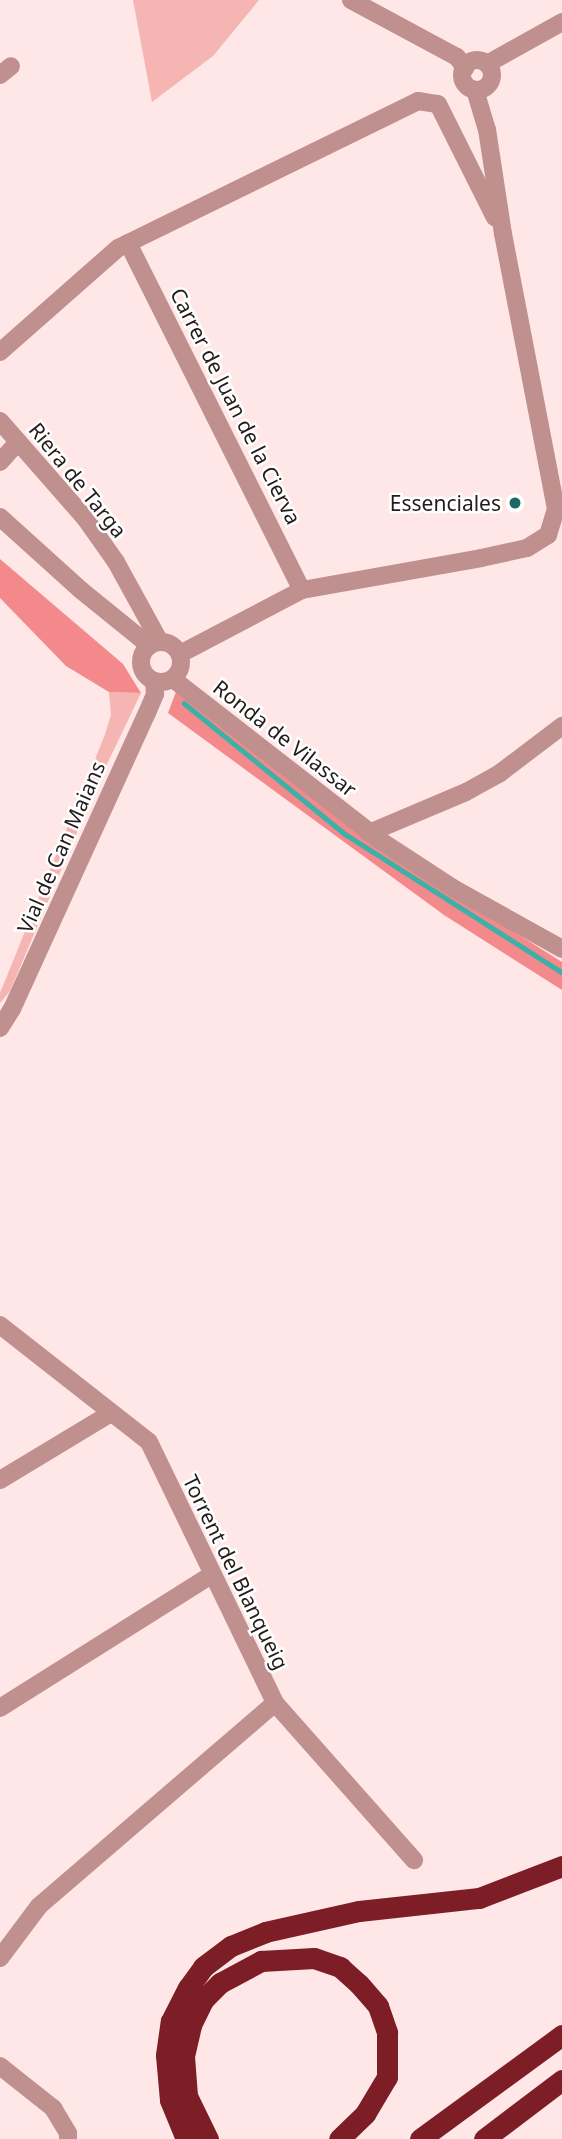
<!DOCTYPE html>
<style>
body{margin:0}
#map{position:relative;width:562px;height:2139px;overflow:hidden;background:#fee7e6;font-family:"Noto Sans",sans-serif}
div>[style]{position:absolute}
.green>*{inset:0;background:#f4b5b3}
.forest>*{inset:0;background:#f3898a}
.stream>*{height:4.5px;margin:-2.25px;padding:0 2.25px;transform-origin:2.25px;border-radius:2.25px;background:#3cb1a8}
.minor>*{height:18px;margin:-9px;padding:0 9px;transform-origin:9px;border-radius:9px;background:#bf908e}
.minor>.ring{margin:-9px;padding:0;box-sizing:content-box;background:none;border:18px solid #bf908e;border-radius:50%}
.highway>*{height:21px;margin:-10.5px;padding:0 10.5px;transform-origin:10.5px;border-radius:10.5px;background:#7d1e27}
.dots>*{width:19px;height:19px;translate:-50% -50%;box-sizing:border-box;border:4px solid #fff;border-radius:50%}
span{translate:-50% -50%;white-space:nowrap;text-align:center;line-height:1.15;-webkit-text-stroke:5px #fff;paint-order:stroke}
.street-label{font-size:21px;color:#241c1c}
.poi-label{font-size:21px;color:#241c1c}
.right{translate:-100% -50%;text-align:right}
</style>
<div id="map">
<div class="green">
<div style="clip-path:polygon(133px 0,259px 0,213px 56px,152px 102px)"></div>
<div style="clip-path:polygon(109px 692px,141px 693px,98px 783px,10px 991px,0 1003px,0 993px,104px 737px,111px 715px)"></div>
</div>
<div class="forest">
<div style="clip-path:polygon(0 559px,123px 664px,141px 693px,109px 692px,66px 666px,0 598px)"></div>
<div style="clip-path:polygon(177px 689px,361px 835px,562px 962px,562px 990px,444px 915px,168px 713px)"></div>
</div>
<div class="stream">
<div style="left:184px;top:703px;width:208px;rotate:39.1deg"></div>
<div style="left:345px;top:834px;width:257px;rotate:32.5deg"></div>
</div>
<div class="minor">
<div style="left:351px;top:0;width:120px;rotate:28.3deg"></div>
<div style="left:457px;top:57px;width:14px;rotate:54deg"></div>
<div class="ring" style="left:462px;top:60px;width:12px;height:12px"></div>
<div style="left:487px;top:64px;width:86px;rotate:-29.2deg"></div>
<div style="left:0;top:75px;width:14px;rotate:-39deg"></div>
<div style="left:128px;top:243px;width:388px;rotate:63.4deg"></div>
<div style="left:0;top:352px;width:157px;rotate:-41.4deg"></div>
<div style="left:118px;top:248px;width:334px;rotate:-26.1deg"></div>
<div style="left:418px;top:101px;width:20px;rotate:9deg"></div>
<div style="left:438px;top:104px;width:127px;rotate:63.4deg"></div>
<div style="left:0;top:421px;width:129px;rotate:48.8deg"></div>
<div style="left:85px;top:518px;width:54px;rotate:54.8deg"></div>
<div style="left:116px;top:562px;width:91px;rotate:61.2deg"></div>
<div style="left:0;top:462px;width:27px;rotate:-48deg"></div>
<div style="left:0;top:517px;width:110px;rotate:42.1deg"></div>
<div style="left:82px;top:591px;width:87px;rotate:39deg"></div>
<div class="ring" style="left:141px;top:642px;width:22px;height:22px"></div>
<div style="left:180px;top:654px;width:138px;rotate:-27.7deg"></div>
<div style="left:302px;top:590px;width:182px;rotate:-10.1deg"></div>
<div style="left:481px;top:558px;width:47px;rotate:-12.3deg"></div>
<div style="left:527px;top:548px;width:25px;rotate:-32deg"></div>
<div style="left:548px;top:535px;width:27px;rotate:-73deg"></div>
<div style="left:556px;top:509px;width:280px;rotate:-100.9deg"></div>
<div style="left:503px;top:234px;width:105px;rotate:-98.7deg"></div>
<div style="left:487px;top:130px;width:42px;rotate:-106.7deg"></div>
<div style="left:173px;top:679px;width:264px;rotate:37.9deg"></div>
<div style="left:381px;top:841px;width:86px;rotate:33.1deg"></div>
<div style="left:453px;top:888px;width:125px;rotate:29.2deg"></div>
<div style="left:369px;top:833px;width:105px;rotate:-22.9deg"></div>
<div style="left:466px;top:792px;width:39px;rotate:-29deg"></div>
<div style="left:500px;top:773px;width:78px;rotate:-37.2deg"></div>
<div style="left:0;top:1028px;width:22px;rotate:-58deg"></div>
<div style="left:12px;top:1009px;width:325px;rotate:-65.5deg"></div>
<div style="left:147px;top:713px;width:21px;rotate:-67deg"></div>
<div style="left:155px;top:694px;width:13px;rotate:-94deg"></div>
<div style="left:0;top:1325px;width:189px;rotate:38.1deg"></div>
<div style="left:149px;top:1442px;width:290px;rotate:64.2deg"></div>
<div style="left:275px;top:1703px;width:210px;rotate:48.5deg"></div>
<div style="left:0;top:1480px;width:130px;rotate:-31.1deg"></div>
<div style="left:0;top:1708px;width:249px;rotate:-32.2deg"></div>
<div style="left:0;top:1958px;width:65px;rotate:-53.1deg"></div>
<div style="left:39px;top:1906px;width:311px;rotate:-40.7deg"></div>
<div style="left:0;top:2066px;width:68px;rotate:38.4deg"></div>
<div style="left:53px;top:2108px;width:29px;rotate:59deg"></div>
<div style="left:68px;top:2133px;width:6px;rotate:90deg"></div>
</div>
<div class="highway">
<div style="left:186px;top:2139px;width:42px;rotate:-112.3deg"></div>
<div style="left:170px;top:2100px;width:45px;rotate:-95.1deg"></div>
<div style="left:166px;top:2055px;width:34px;rotate:-82deg"></div>
<div style="left:171px;top:2021px;width:37px;rotate:-63deg"></div>
<div style="left:188px;top:1988px;width:26px;rotate:-54deg"></div>
<div style="left:203px;top:1967px;width:35px;rotate:-37deg"></div>
<div style="left:231px;top:1946px;width:37px;rotate:-22deg"></div>
<div style="left:265px;top:1932px;width:96px;rotate:-12.6deg"></div>
<div style="left:359px;top:1911px;width:121px;rotate:-6.2deg"></div>
<div style="left:479px;top:1898px;width:89px;rotate:-21.1deg"></div>
<div style="left:208px;top:2139px;width:48px;rotate:-116deg"></div>
<div style="left:187px;top:2096px;width:40px;rotate:-94.3deg"></div>
<div style="left:184px;top:2056px;width:32px;rotate:-77deg"></div>
<div style="left:191px;top:2025px;width:28px;rotate:-64deg"></div>
<div style="left:203px;top:2000px;width:24px;rotate:-45deg"></div>
<div style="left:220px;top:1983px;width:47px;rotate:-28.2deg"></div>
<div style="left:261px;top:1961px;width:53px;rotate:-3.2deg"></div>
<div style="left:314px;top:1958px;width:28px;rotate:19deg"></div>
<div style="left:340px;top:1967px;width:25px;rotate:42deg"></div>
<div style="left:359px;top:1984px;width:29px;rotate:49deg"></div>
<div style="left:378px;top:2006px;width:28px;rotate:71deg"></div>
<div style="left:387px;top:2032px;width:45px;rotate:90deg"></div>
<div style="left:387px;top:2077px;width:43px;rotate:120.7deg"></div>
<div style="left:365px;top:2114px;width:36px;rotate:136deg"></div>
<div style="left:420px;top:2139px;width:176px;rotate:-36.2deg"></div>
<div style="left:484px;top:2139px;width:98px;rotate:-37.1deg"></div>
</div>
<div class="dots">
<div style="left:515px;top:503px;background:#1c6862"></div>
</div>
<div class="street-label">
<span style="left:236px;top:406px;rotate:63deg">Carrer de Juan de la Cierva</span>
<span style="left:78px;top:480px;rotate:51deg">Riera de Targa</span>
<span style="left:285px;top:738px;rotate:38deg">Ronda de Vilassar</span>
<span style="left:61px;top:847px;rotate:-66deg">Vial de Can Maians</span>
<span style="left:236px;top:1572px;rotate:64deg">Torrent del Blanqueig</span>
</div>
<div class="poi-label">
<span class="right" style="left:501px;top:503px">Essenciales</span>
</div>
</div>
